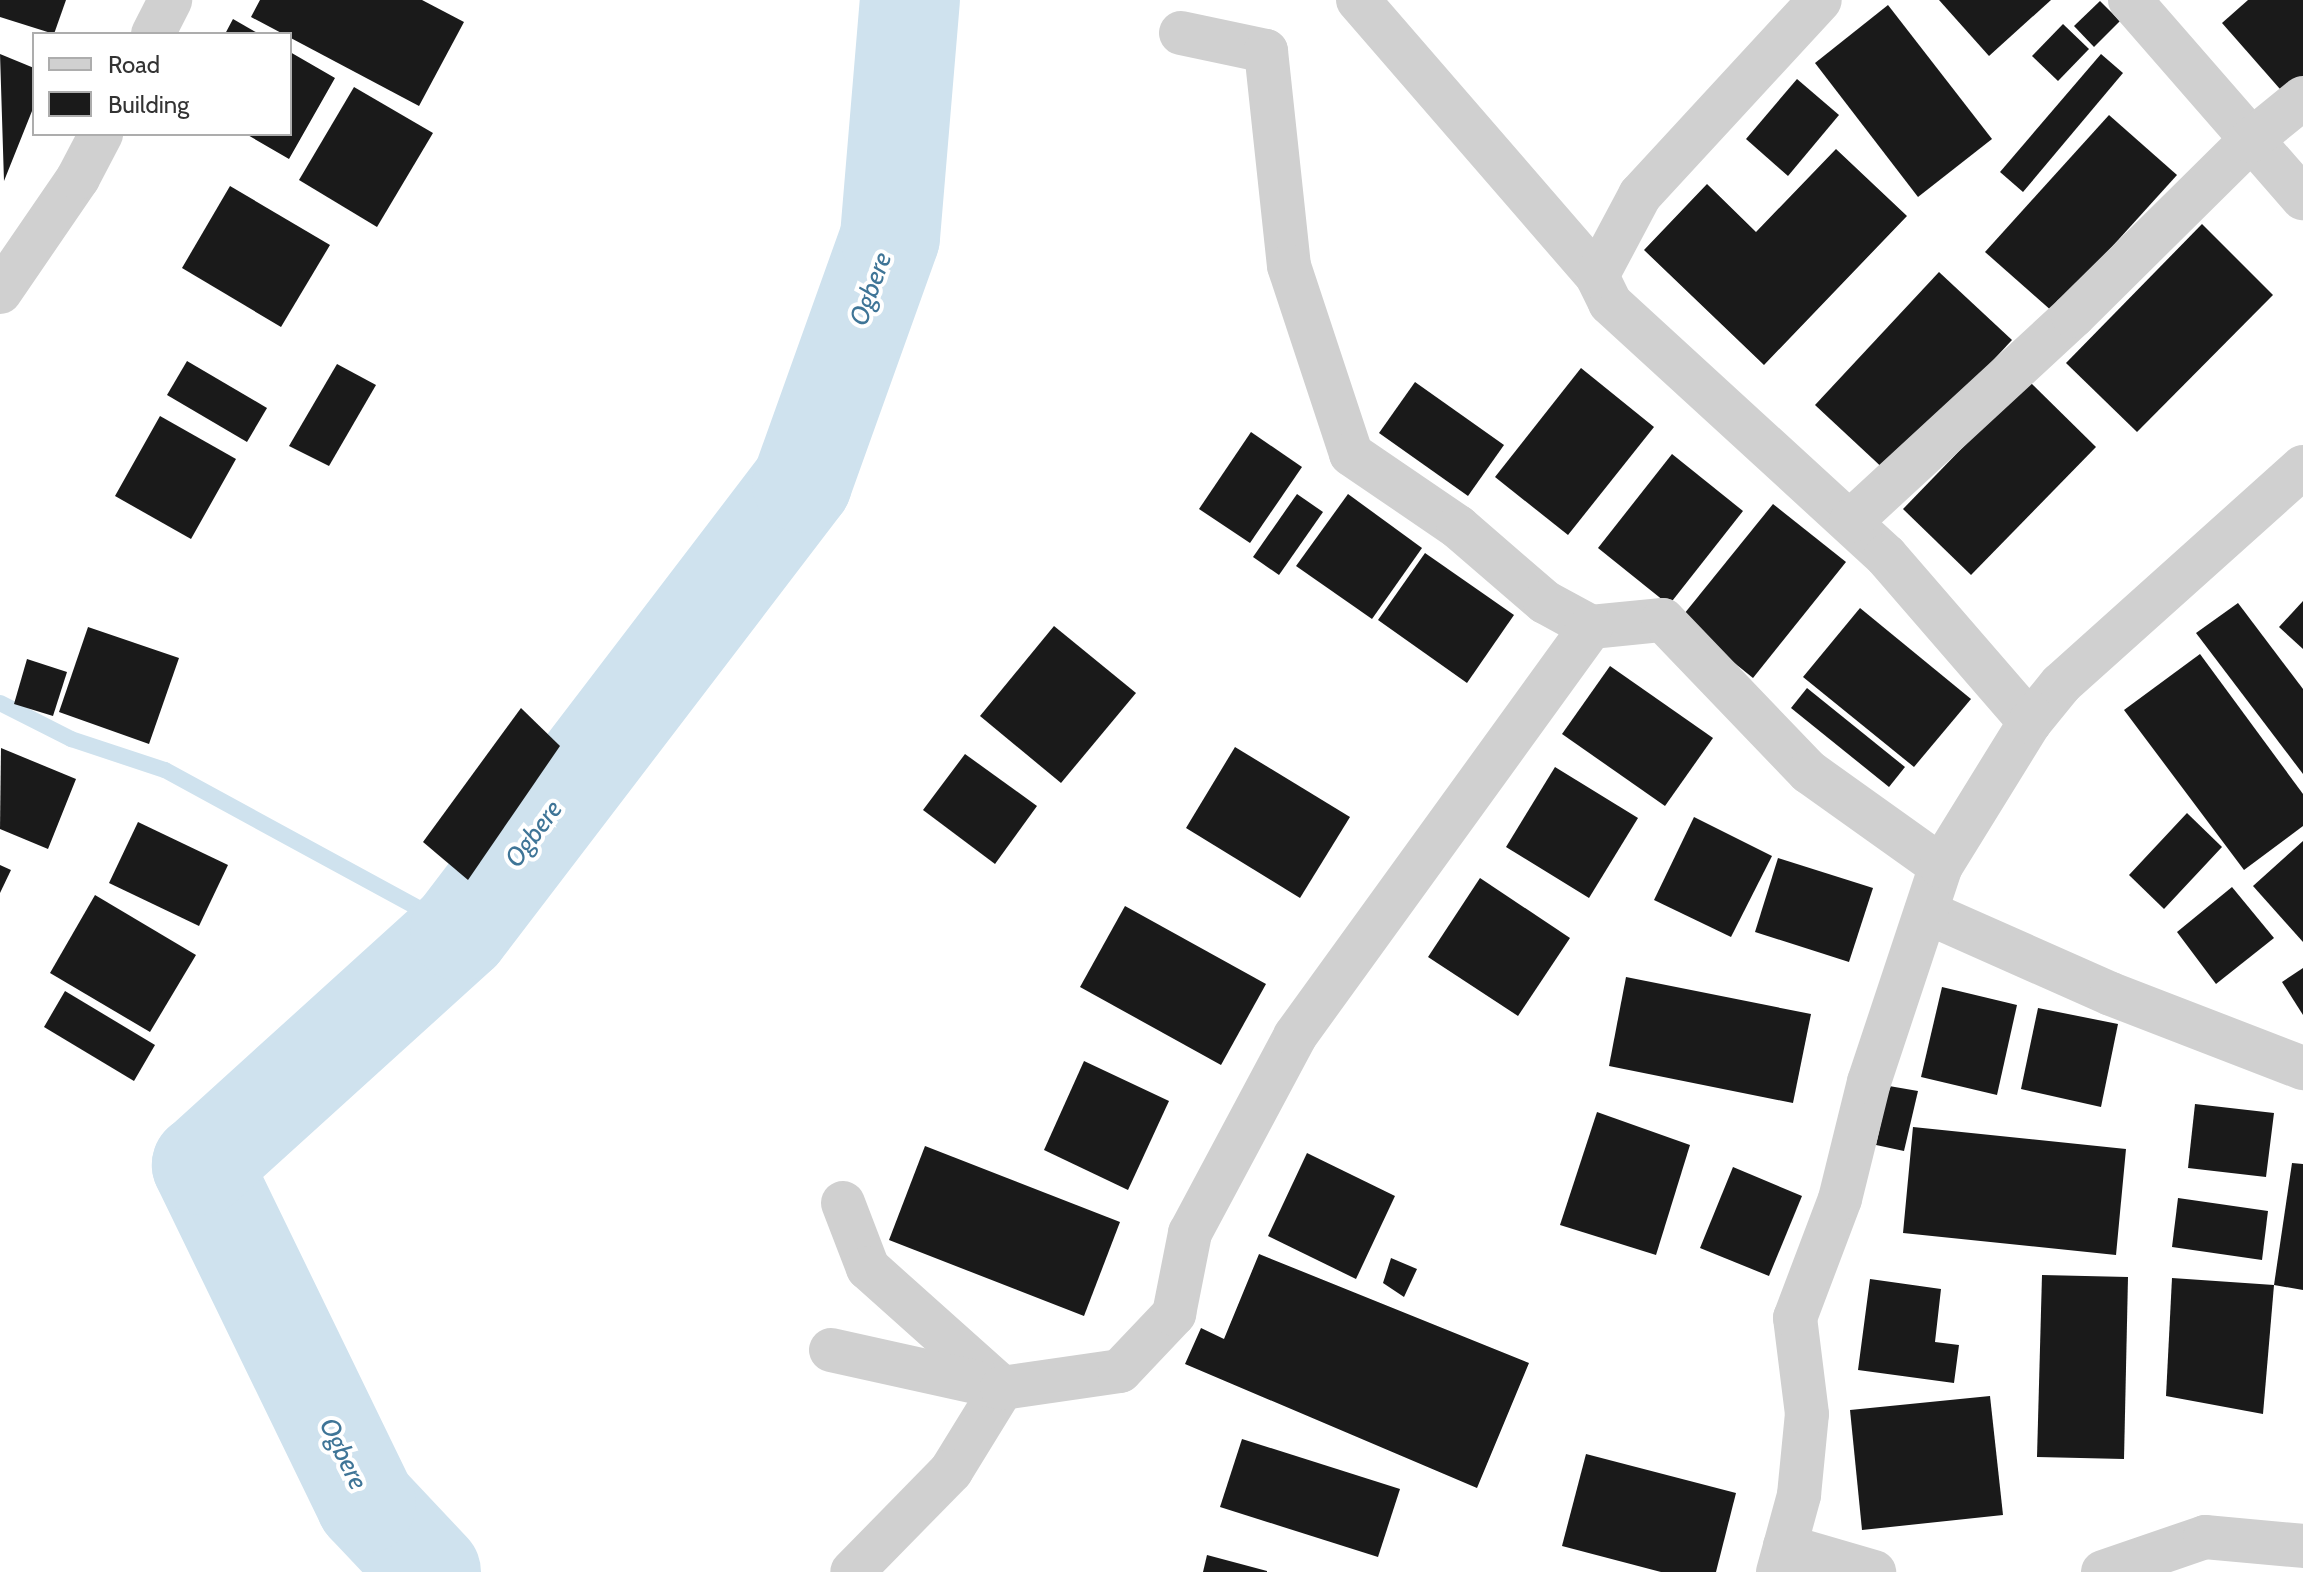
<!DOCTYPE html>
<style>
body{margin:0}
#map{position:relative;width:2303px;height:1572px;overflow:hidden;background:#fff;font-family:Cabin,sans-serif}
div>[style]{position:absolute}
.stream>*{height:16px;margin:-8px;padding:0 8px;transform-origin:8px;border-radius:8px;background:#cfe2ee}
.river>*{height:100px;margin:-50px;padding:0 50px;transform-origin:50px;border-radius:50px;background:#cfe2ee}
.building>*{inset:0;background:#1a1a1a}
.street>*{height:44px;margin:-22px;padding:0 22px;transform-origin:22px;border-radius:22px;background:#d0d0d0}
span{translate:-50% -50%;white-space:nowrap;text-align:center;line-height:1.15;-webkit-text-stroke:8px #fff;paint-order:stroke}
.water-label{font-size:26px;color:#3f7597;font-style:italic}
.legend{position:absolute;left:32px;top:32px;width:260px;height:104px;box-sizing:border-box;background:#fff;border:2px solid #adadad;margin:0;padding:10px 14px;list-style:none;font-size:24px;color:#333}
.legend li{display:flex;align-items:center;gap:16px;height:40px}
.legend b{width:40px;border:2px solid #adadad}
</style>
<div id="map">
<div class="stream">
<div style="left:0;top:703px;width:80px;rotate:26.9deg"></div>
<div style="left:71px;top:739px;width:99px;rotate:18.3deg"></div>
<div style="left:165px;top:770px;width:336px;rotate:28.6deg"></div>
</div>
<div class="river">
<div style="left:431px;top:1572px;width:95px;rotate:-133.3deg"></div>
<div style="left:366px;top:1503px;width:376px;rotate:-115.9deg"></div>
<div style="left:202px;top:1165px;width:348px;rotate:-42.2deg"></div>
<div style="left:460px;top:931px;width:564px;rotate:-52.64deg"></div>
<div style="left:802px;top:483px;width:261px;rotate:-70.3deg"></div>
<div style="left:890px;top:237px;width:238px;rotate:-85.2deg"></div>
</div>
<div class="building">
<div style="clip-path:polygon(0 0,66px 0,54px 34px,0 17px)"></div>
<div style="clip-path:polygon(260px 0,422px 0,464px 22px,419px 106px,251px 17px)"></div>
<div style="clip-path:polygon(1939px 0,2051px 0,1989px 56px)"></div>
<div style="clip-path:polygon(2248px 0,2303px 0,2303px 83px,2287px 97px,2222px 23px)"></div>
<div style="clip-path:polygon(2100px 1px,2120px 21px,2094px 47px,2074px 26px)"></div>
<div style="clip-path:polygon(1888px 5px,1992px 139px,1918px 197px,1815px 63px)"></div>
<div style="clip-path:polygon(233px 19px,259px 34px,225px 34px)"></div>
<div style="clip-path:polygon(2063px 24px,2089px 49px,2058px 81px,2032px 56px)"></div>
<div style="clip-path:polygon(290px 52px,335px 78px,289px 159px,246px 134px,290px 134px)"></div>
<div style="clip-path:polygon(0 54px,34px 68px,34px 106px,4px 181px)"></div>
<div style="clip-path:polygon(2101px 54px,2123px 73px,2023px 192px,2000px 172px)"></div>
<div style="clip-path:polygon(1797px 79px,1839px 115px,1788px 176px,1746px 139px)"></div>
<div style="clip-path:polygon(354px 87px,433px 133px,377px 227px,299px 180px)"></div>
<div style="clip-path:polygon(2109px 115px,2177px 175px,2053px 312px,1985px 252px)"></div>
<div style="clip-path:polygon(1836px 149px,1907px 216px,1764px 365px,1644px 250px,1707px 184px,1756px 232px)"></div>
<div style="clip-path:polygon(230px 186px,330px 245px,281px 327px,182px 268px)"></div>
<div style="clip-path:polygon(2202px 224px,2273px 295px,2137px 432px,2066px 363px)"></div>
<div style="clip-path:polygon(1939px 272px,2012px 340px,1888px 473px,1815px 405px)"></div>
<div style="clip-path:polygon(187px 361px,267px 408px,247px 442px,167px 395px)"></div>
<div style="clip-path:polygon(337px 364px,376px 385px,329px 466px,289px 446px)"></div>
<div style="clip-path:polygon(1581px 368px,1654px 427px,1568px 535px,1495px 477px)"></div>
<div style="clip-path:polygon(2028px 380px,2096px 447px,1971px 575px,1903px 509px)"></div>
<div style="clip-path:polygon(1415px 382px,1504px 445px,1468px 496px,1379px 433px)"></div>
<div style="clip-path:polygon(160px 416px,236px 459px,191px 539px,115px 496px)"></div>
<div style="clip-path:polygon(1251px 432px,1302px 467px,1250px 543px,1199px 509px)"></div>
<div style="clip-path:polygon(1672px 454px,1743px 511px,1669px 605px,1598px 548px)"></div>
<div style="clip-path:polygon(1297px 494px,1323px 512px,1279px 575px,1253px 557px)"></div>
<div style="clip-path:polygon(1348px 494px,1422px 548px,1372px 619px,1296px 566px)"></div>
<div style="clip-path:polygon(1773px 504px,1846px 562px,1753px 678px,1680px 619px)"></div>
<div style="clip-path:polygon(1425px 553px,1514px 615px,1467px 683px,1378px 620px)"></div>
<div style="clip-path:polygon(2303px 601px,2303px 649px,2279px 627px)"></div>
<div style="clip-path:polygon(2238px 603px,2303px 689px,2303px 774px,2196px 633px)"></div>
<div style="clip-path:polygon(1860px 608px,1971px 699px,1914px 767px,1803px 677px)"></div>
<div style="clip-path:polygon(1054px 626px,1136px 693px,1061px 783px,980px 716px)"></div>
<div style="clip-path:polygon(88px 627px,179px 658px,149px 744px,59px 712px)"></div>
<div style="clip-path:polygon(2200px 654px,2303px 794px,2303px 826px,2244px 870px,2124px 710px)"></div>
<div style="clip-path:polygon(27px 659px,67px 672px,53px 716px,14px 704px)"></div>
<div style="clip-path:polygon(1610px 666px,1713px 738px,1665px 806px,1562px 734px)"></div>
<div style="clip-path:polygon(1807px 688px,1905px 767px,1889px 787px,1791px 708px)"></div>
<div style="clip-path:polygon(521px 708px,560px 746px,468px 880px,423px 842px)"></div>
<div style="clip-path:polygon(1235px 747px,1350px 817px,1300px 898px,1186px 828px)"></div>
<div style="clip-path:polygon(1px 748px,76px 779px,48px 849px,0 829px)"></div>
<div style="clip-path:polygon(965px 754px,1037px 806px,995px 864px,923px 810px)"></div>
<div style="clip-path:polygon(1555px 767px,1638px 818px,1589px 898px,1506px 847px)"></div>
<div style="clip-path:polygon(2187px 813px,2222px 847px,2164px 909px,2129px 875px)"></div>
<div style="clip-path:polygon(1694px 817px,1772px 856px,1731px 937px,1654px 900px)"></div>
<div style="clip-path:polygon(138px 822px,228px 865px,199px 926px,109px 883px)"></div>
<div style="clip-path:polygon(2303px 841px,2303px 942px,2253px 886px)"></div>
<div style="clip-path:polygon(1778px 858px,1873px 888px,1849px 962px,1755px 932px)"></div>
<div style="clip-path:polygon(0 865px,11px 870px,0 893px)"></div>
<div style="clip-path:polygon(1480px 878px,1570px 938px,1518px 1016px,1428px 957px)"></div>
<div style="clip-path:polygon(2232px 887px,2274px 938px,2216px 984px,2177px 932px)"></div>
<div style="clip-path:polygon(95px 895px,196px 955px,150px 1032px,50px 973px)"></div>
<div style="clip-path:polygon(1125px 906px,1266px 984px,1221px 1065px,1080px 987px)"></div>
<div style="clip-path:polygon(2303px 968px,2303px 1015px,2282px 982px)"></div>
<div style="clip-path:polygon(1626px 977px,1811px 1014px,1793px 1103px,1609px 1066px)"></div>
<div style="clip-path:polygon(1942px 987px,2017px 1005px,1997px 1095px,1921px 1077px)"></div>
<div style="clip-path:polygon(65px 991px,155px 1045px,134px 1081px,44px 1027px)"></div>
<div style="clip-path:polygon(2038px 1008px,2118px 1024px,2101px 1107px,2021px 1089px)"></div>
<div style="clip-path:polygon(1084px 1061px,1169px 1101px,1128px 1190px,1044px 1150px)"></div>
<div style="clip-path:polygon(1889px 1086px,1918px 1091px,1904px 1151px,1876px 1145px)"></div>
<div style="clip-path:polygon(2195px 1104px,2274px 1113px,2266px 1177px,2188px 1168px)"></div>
<div style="clip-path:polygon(1597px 1112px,1690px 1145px,1656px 1255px,1560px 1225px)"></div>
<div style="clip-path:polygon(1913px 1127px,2126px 1149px,2116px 1255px,1903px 1233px)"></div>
<div style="clip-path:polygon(925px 1146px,1120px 1222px,1084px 1316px,889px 1240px)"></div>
<div style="clip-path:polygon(1307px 1153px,1395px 1196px,1356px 1279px,1268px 1236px)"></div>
<div style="clip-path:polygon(2292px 1163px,2303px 1164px,2303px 1290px,2274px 1285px)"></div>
<div style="clip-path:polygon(1733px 1167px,1802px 1196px,1769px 1276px,1700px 1248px)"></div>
<div style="clip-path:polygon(2178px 1198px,2268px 1211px,2262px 1260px,2172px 1247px)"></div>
<div style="clip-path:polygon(1259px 1254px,1529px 1363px,1477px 1488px,1185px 1364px,1201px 1328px,1224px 1339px)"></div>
<div style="clip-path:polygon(1391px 1258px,1417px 1269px,1404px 1297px,1383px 1283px)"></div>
<div style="clip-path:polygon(2042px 1275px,2128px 1277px,2124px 1459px,2037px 1457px)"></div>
<div style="clip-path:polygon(2172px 1278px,2274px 1285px,2263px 1414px,2166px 1396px)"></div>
<div style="clip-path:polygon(1870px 1279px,1941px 1289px,1935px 1342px,1959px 1345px,1954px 1383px,1858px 1370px)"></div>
<div style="clip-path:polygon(1990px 1396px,2003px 1515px,1862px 1530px,1850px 1410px)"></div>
<div style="clip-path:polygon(1242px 1439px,1400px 1489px,1378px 1557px,1220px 1507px)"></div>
<div style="clip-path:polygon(1586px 1454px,1736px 1493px,1716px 1572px,1661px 1572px,1562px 1546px)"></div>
<div style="clip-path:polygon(1207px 1555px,1267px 1571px,1267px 1572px,1203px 1572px)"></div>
</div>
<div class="street">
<div style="left:1358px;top:0;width:365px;rotate:49.1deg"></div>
<div style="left:1597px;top:276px;width:30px;rotate:64deg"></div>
<div style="left:1610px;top:303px;width:374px;rotate:42.5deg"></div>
<div style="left:1886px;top:556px;width:220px;rotate:49.1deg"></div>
<div style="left:2130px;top:0;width:263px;rotate:48.9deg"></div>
<div style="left:1181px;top:33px;width:87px;rotate:12deg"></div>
<div style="left:1266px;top:51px;width:216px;rotate:83.9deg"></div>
<div style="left:1289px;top:266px;width:198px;rotate:71.7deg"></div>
<div style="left:1351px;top:454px;width:130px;rotate:34.3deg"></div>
<div style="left:1458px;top:527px;width:115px;rotate:40.8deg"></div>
<div style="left:1545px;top:602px;width:52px;rotate:28.5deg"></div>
<div style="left:1591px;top:627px;width:72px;rotate:-5.6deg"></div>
<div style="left:1663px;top:620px;width:211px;rotate:46.2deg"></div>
<div style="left:1809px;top:772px;width:162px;rotate:35.5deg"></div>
<div style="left:153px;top:34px;width:38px;rotate:-63deg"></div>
<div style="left:1597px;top:276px;width:92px;rotate:-62deg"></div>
<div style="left:1640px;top:195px;width:265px;rotate:-47.3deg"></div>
<div style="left:0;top:292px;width:138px;rotate:-55.6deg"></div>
<div style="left:78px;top:178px;width:50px;rotate:-62.4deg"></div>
<div style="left:1851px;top:521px;width:302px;rotate:-42.7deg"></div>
<div style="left:2073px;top:316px;width:249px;rotate:-44.7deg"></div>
<div style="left:2250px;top:141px;width:68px;rotate:-39.1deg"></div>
<div style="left:1926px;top:912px;width:202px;rotate:23.9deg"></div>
<div style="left:2111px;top:994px;width:206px;rotate:21.1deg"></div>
<div style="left:843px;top:1203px;width:70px;rotate:69deg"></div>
<div style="left:868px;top:1268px;width:180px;rotate:41.8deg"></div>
<div style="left:1002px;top:1388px;width:97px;rotate:121.6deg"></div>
<div style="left:951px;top:1471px;width:141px;rotate:134.4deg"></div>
<div style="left:831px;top:1350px;width:175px;rotate:12.5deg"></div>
<div style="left:1002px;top:1388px;width:119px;rotate:-8.2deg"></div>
<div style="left:1120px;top:1371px;width:79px;rotate:-46.5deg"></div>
<div style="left:1174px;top:1314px;width:83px;rotate:-78.8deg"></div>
<div style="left:1190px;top:1233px;width:223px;rotate:-61.9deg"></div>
<div style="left:1295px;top:1036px;width:505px;rotate:-54.11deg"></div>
<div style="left:1785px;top:1546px;width:93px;rotate:16.3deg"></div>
<div style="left:1778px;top:1572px;width:80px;rotate:-74.7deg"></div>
<div style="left:1799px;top:1495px;width:81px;rotate:-84.4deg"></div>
<div style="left:1807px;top:1414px;width:97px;rotate:-97.1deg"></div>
<div style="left:1795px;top:1318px;width:127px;rotate:-69.3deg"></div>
<div style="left:1840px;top:1199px;width:121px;rotate:-76.1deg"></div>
<div style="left:1869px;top:1082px;width:228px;rotate:-71.6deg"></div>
<div style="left:1941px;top:866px;width:169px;rotate:-58.3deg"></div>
<div style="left:2030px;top:722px;width:49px;rotate:-50.8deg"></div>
<div style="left:2061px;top:684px;width:325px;rotate:-41.9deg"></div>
<div style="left:2103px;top:1572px;width:108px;rotate:-18.9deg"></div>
<div style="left:2205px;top:1537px;width:98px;rotate:5.2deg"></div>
</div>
<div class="water-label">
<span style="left:871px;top:289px;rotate:-70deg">Ogbere</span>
<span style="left:534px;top:834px;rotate:-53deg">Ogbere</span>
<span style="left:343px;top:1454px;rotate:64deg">Ogbere</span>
</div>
<ul class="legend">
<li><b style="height:10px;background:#d0d0d0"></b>Road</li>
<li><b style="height:22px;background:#1a1a1a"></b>Building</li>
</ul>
</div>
